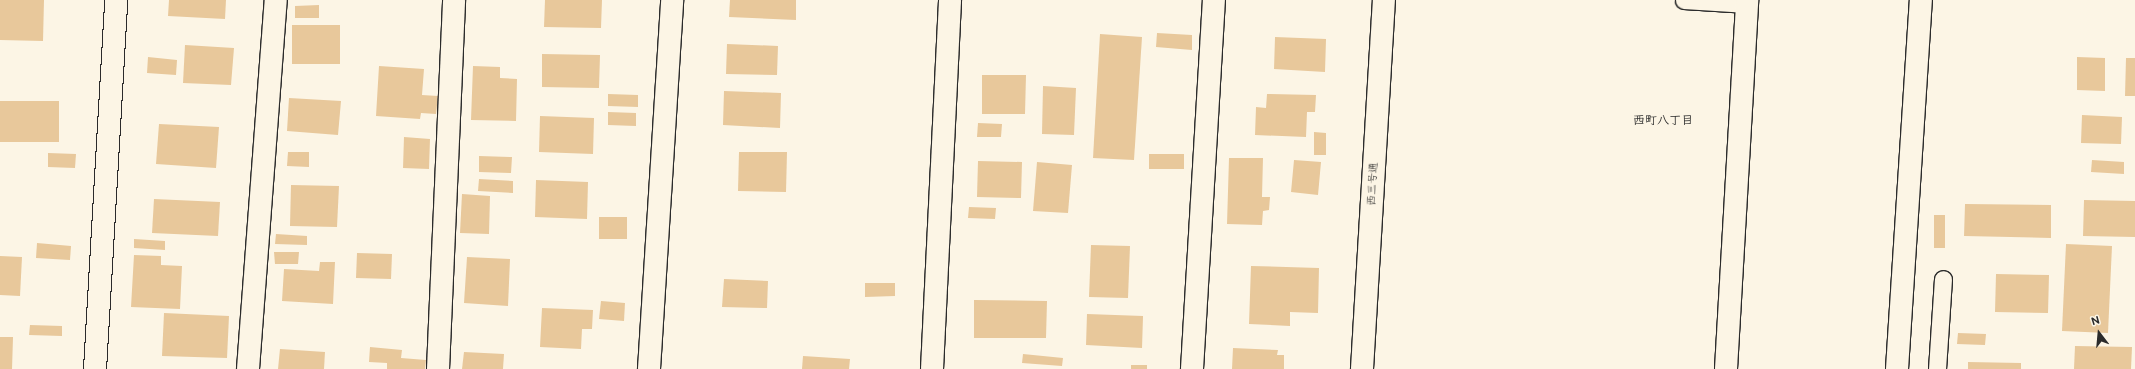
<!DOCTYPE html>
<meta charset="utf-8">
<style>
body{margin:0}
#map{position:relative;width:2135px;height:369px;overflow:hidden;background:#fcf5e5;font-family:"Balsamiq Sans","Klee One",sans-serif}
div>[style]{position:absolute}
.building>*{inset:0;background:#e8c89b}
.roads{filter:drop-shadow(1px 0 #2b2b2b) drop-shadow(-1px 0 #2b2b2b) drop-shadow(0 1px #2b2b2b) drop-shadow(0 -1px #2b2b2b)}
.lane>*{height:17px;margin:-8.5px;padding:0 8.5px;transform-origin:8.5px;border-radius:8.5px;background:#fcf5e5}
.street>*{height:22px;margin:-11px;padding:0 11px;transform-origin:11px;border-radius:11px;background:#fcf5e5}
.secondary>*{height:22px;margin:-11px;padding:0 11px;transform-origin:11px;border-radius:11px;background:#fcf5e5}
span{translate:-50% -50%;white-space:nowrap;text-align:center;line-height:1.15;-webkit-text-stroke:3px #fcf5e5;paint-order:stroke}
.street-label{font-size:11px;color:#2b2b2b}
.neighbourhood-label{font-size:12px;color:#2b2b2b;font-weight:700}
.north{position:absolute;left:2079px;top:313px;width:40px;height:40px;-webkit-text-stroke:3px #fcf5e5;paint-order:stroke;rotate:344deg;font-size:11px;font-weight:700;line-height:16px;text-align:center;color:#2b2b2b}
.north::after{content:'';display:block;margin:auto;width:14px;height:18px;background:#2b2b2b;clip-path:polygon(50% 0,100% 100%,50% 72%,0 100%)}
</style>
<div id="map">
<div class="building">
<div style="clip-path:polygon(0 0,44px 0,43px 41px,0 40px)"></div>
<div style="clip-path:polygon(169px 0,226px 0,225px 19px,168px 16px)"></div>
<div style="clip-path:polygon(545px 0,602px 0,601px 28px,544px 27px)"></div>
<div style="clip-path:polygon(730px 0,796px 0,796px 20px,729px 17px)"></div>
<div style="clip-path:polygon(319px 5px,319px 18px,295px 18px,295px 6px)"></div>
<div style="clip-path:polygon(292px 25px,340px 25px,340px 64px,292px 64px)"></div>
<div style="clip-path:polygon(1157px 33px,1192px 35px,1192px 50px,1156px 47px)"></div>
<div style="clip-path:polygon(1100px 34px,1142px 37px,1134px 160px,1093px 158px)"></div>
<div style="clip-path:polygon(1275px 37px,1326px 39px,1325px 72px,1274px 69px)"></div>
<div style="clip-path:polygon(727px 44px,778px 46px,777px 75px,726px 74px)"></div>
<div style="clip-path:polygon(185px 45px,234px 48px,231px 85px,183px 83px)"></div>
<div style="clip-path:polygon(542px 54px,600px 55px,599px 88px,542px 87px)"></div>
<div style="clip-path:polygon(148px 57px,177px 60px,176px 75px,147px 73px)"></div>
<div style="clip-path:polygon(2077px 57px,2105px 58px,2105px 91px,2077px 90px)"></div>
<div style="clip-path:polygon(2126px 58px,2135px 58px,2135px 96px,2125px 96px)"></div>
<div style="clip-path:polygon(379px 66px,424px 69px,422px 95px,438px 96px,436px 114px,421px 113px,420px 119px,376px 116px)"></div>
<div style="clip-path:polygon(473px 66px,500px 67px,500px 78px,517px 79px,516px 121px,471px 120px)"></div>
<div style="clip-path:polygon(982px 75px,1026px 75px,1025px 114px,982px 114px)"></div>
<div style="clip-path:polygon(1043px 86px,1076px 88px,1074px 135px,1042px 134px)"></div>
<div style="clip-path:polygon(724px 91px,781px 93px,780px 128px,723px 125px)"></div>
<div style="clip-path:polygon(608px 94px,638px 95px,638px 107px,608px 106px)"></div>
<div style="clip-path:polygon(1267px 94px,1316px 95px,1315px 112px,1307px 112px,1306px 137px,1255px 135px,1256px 107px,1266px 108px)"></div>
<div style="clip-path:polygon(289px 98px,341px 101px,338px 135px,287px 131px)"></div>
<div style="clip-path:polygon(0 101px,59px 101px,59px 142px,0 142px)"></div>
<div style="clip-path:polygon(608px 112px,636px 113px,636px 126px,608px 125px)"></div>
<div style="clip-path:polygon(2082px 115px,2122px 117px,2121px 144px,2081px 143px)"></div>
<div style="clip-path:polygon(540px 116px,594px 118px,593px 154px,539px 152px)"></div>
<div style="clip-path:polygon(978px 123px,1002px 124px,1001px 137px,977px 137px)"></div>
<div style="clip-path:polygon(159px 124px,219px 127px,216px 168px,156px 164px)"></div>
<div style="clip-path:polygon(1314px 132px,1326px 133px,1326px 155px,1314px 155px)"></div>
<div style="clip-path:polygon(404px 137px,430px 139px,429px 169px,403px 168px)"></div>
<div style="clip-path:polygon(288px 152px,309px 152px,309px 167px,287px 166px)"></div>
<div style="clip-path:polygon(739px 152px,787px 152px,786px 192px,738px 191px)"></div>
<div style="clip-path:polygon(48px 153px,76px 154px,75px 168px,48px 167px)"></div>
<div style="clip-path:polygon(1149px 154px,1184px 154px,1184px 169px,1149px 169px)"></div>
<div style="clip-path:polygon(479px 156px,512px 157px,511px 173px,479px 172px)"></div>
<div style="clip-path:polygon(1229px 158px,1263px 158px,1262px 197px,1270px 197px,1269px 210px,1263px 211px,1262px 225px,1227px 224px)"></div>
<div style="clip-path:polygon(1294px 160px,1321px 162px,1318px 195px,1291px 192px)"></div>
<div style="clip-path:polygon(2092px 160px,2124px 162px,2124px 174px,2091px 172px)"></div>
<div style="clip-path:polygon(978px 161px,1022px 162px,1021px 198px,977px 197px)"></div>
<div style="clip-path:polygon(1037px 162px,1072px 165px,1068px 213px,1033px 211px)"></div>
<div style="clip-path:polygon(479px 179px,513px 181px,513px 193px,478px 191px)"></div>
<div style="clip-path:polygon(536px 180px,588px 182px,587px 219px,535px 217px)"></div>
<div style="clip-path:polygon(291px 185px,339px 186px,337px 227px,290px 226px)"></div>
<div style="clip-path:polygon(462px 194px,490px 196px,489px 234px,460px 233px)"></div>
<div style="clip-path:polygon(154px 199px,220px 202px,218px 236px,152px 233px)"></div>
<div style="clip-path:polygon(2084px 200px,2135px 201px,2135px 237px,2083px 236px)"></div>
<div style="clip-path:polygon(1965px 204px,2051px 205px,2051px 238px,1964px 236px)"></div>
<div style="clip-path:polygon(969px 207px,996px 208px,995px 219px,968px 218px)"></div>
<div style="clip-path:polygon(1934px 215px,1945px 215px,1945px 248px,1934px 248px)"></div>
<div style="clip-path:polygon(599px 217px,627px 217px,627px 239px,599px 239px)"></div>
<div style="clip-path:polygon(276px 234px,307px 236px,307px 245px,275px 244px)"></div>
<div style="clip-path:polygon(134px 239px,165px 241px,165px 250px,134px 248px)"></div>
<div style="clip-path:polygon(37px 243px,71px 246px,70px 260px,36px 258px)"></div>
<div style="clip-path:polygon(2066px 244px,2112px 246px,2108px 333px,2062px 331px)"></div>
<div style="clip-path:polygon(1091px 245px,1130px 246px,1128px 298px,1089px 297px)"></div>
<div style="clip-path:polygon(274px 252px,299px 252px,298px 264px,275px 264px)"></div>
<div style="clip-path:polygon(357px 253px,392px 254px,391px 279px,356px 278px)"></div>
<div style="clip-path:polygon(134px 255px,161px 256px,161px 265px,182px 266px,180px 309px,131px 307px)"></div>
<div style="clip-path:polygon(0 256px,22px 257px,20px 296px,0 295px)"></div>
<div style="clip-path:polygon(467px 257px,510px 259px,508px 306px,464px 303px)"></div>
<div style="clip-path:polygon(320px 262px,335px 262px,333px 304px,282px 301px,284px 269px,319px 271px)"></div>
<div style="clip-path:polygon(1251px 266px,1319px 268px,1318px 313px,1290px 312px,1290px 326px,1249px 324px)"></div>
<div style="clip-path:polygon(1996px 274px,2049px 275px,2048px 313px,1995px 312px)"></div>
<div style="clip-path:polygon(724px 279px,768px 281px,767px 308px,722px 307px)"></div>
<div style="clip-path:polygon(865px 283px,895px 283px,895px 296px,865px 297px)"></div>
<div style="clip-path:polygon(974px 300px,1047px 301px,1046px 338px,974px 338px)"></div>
<div style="clip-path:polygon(601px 301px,625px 303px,624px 321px,599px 319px)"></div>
<div style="clip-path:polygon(542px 308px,593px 310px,592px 329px,582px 329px,581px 349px,540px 347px)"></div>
<div style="clip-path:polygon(164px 313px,229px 316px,227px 358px,162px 356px)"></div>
<div style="clip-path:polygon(1087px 314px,1143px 316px,1142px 348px,1086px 345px)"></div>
<div style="clip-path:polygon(30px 325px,62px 326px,62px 336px,29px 335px)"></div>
<div style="clip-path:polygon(1958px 333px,1986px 334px,1985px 345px,1957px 344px)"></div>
<div style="clip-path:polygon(0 337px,13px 337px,12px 369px,0 369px)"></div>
<div style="clip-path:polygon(2075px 346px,2132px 347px,2131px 369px,2074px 369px)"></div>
<div style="clip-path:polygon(370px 347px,402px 350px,401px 358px,426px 360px,425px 369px,387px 369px,387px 363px,369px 362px)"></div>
<div style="clip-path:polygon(1233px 348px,1278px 350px,1277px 355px,1284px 355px,1284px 369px,1232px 369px)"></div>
<div style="clip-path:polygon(280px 349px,325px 352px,324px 369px,278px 369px)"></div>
<div style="clip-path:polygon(464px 352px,504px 354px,503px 369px,462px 369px)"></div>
<div style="clip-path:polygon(1023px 354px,1063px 358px,1062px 366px,1022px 363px)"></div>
<div style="clip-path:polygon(803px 356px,850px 359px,849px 369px,802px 369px)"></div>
<div style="clip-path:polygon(1968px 362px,2021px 363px,2021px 369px,1968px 369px)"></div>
<div style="clip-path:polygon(1131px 365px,1147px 365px,1147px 369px,1131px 369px)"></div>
</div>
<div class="roads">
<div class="lane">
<div style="left:1684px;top:0;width:63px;rotate:3.6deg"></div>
<div style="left:1937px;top:369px;width:90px;rotate:-86.2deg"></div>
</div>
<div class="street">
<div style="left:95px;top:369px;width:370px;rotate:-86.7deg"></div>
<div style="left:248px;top:369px;width:370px;rotate:-85.7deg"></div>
<div style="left:438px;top:369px;width:369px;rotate:-87.5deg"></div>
<div style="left:649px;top:369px;width:370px;rotate:-86.4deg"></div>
<div style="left:932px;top:369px;width:369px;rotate:-87.2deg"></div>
<div style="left:1192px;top:369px;width:370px;rotate:-86.6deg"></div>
<div style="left:1726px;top:369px;width:370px;rotate:-86.7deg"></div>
<div style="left:1897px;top:369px;width:370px;rotate:-86.3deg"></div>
</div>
<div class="secondary">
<div style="left:1362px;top:369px;width:370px;rotate:-86.6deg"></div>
</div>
</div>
<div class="street-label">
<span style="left:1373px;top:184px;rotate:-87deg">西三号通</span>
</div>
<div class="neighbourhood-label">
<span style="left:1663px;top:121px">西町八丁目</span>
</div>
<div class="north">N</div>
</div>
